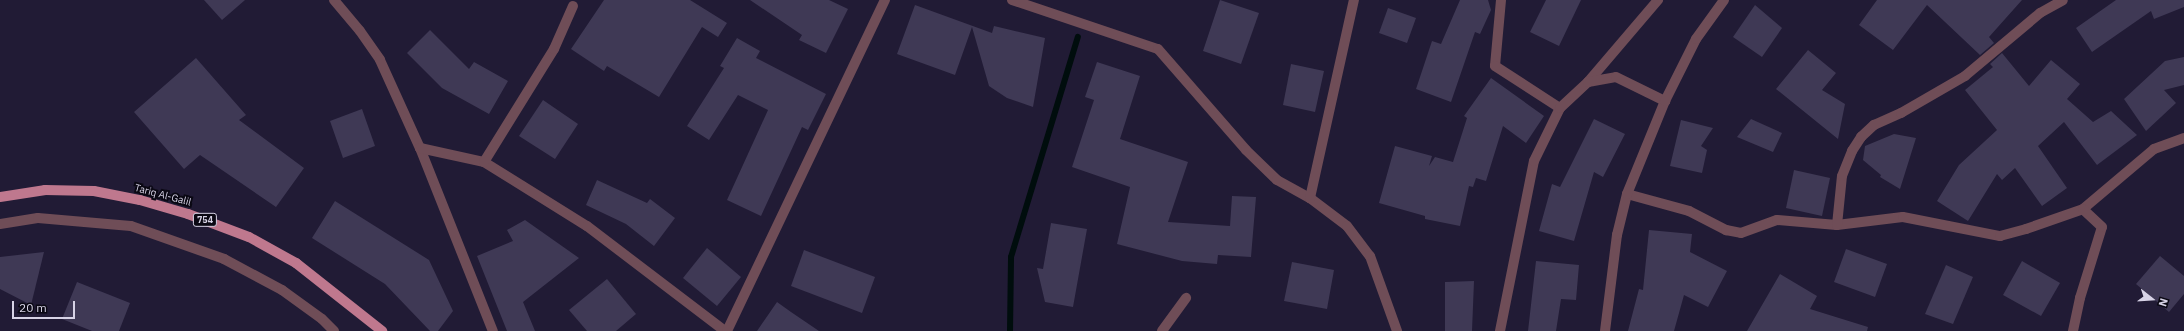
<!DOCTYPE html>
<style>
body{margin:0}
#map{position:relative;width:2184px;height:331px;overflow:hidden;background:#211b35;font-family:"IBM Plex Sans",sans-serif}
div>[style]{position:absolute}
.stream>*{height:6px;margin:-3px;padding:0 3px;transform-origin:3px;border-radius:3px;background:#000d0d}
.building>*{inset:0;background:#3f3955}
.minor>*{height:10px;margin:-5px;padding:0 5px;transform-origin:5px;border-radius:5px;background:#6f4d57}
.major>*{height:10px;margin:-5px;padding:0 5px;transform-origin:5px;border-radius:5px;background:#bf788e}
span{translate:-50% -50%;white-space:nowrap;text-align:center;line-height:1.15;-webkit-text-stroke:4px #0a0813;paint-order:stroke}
.shield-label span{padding:1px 3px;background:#0a0813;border:1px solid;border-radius:3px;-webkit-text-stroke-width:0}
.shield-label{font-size:9px;color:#d7d3e6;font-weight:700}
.street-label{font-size:10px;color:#d7d3e6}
.north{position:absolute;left:2132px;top:279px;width:40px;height:40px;-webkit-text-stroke:3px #0a0813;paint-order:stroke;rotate:107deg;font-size:11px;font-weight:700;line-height:16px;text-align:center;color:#d7d3e6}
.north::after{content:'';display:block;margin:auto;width:14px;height:18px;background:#d7d3e6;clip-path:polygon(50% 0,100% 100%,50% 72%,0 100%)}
.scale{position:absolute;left:12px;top:301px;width:63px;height:18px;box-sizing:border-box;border:2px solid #d7d3e6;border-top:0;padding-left:5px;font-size:12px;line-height:14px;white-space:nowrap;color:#d7d3e6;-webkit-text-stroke:3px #0a0813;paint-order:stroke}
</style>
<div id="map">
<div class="stream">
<div style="left:1010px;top:331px;width:74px;rotate:-89.2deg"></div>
<div style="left:1011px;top:257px;width:230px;rotate:-73.1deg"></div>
</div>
<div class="building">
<div style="clip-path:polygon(204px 0,245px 0,222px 20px)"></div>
<div style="clip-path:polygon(604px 0,690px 0,727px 23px,718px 37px,702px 27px,659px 97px,607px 66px,604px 71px,571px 49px)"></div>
<div style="clip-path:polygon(750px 0,829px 0,848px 9px,826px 53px,799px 40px,802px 35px)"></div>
<div style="clip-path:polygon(1220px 0,1259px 13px,1241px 64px,1203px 51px)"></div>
<div style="clip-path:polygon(1460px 0,1488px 0,1491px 10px,1480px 34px,1475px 32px,1451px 102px,1416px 89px,1432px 41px,1441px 44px)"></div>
<div style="clip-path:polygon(1546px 0,1581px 0,1559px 46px,1530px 32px)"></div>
<div style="clip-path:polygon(1877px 0,2022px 0,1989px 37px,1994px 43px,1980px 55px,1927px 5px,1893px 50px,1859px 25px)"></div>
<div style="clip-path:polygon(2116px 0,2184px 0,2184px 7px,2154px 19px,2151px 11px,2092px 52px,2076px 28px)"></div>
<div style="clip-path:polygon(915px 5px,992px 33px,994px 26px,1045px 38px,1033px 107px,1007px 98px,989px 86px,972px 27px,955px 75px,897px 54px)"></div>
<div style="clip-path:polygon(1755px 5px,1782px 28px,1762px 57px,1733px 37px)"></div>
<div style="clip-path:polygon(1388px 8px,1416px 18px,1407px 43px,1379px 33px)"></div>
<div style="clip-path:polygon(430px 30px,469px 69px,474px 62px,508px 81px,489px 114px,442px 88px,407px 53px)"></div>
<div style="clip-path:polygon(737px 38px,760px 51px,756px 58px,826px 94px,808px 130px,802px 127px,761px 216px,727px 200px,768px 110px,738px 95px,709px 140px,687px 126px,724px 68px,720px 66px)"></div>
<div style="clip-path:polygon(1808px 50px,1836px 73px,1822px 90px,1845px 104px,1838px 139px,1776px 89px)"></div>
<div style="clip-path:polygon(2002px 53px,2029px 86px,2051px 60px,2080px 84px,2067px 99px,2093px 122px,2111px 111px,2137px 135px,2097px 165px,2064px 122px,2038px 146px,2067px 188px,2042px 206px,2015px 168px,2002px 180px,1997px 174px,1968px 221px,1937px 201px,1959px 165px,1997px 130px,1965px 90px,1993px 67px,1990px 64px)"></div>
<div style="clip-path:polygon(2184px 57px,2184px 85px,2164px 90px,2176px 103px,2146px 131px,2124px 99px,2165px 61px)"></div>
<div style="clip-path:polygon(196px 58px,246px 115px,239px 120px,304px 168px,276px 207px,200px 155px,184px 169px,134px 112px)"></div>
<div style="clip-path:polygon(1097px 62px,1140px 76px,1120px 139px,1188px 162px,1168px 222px,1230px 226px,1232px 196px,1256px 197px,1251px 257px,1218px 255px,1217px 264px,1182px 261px,1117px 244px,1130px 187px,1072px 167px,1094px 100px,1085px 97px)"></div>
<div style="clip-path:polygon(1291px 64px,1324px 71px,1315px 112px,1283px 105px)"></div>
<div style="clip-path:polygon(1491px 78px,1544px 116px,1526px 143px,1503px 126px,1486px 181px,1476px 178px,1473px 187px,1469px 186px,1460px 226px,1425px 219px,1425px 216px,1379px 203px,1395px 146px,1432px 156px,1429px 166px,1435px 157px,1453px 162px,1467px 118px,1464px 116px)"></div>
<div style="clip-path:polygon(543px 100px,578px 124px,555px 159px,519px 136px)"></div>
<div style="clip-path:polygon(362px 109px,375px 146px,343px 158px,330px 121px)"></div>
<div style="clip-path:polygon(1594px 119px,1625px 134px,1603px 177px,1594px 172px,1574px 241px,1539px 231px,1552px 184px,1560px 187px)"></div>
<div style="clip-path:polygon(1751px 119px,1782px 133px,1773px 152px,1737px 137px)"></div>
<div style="clip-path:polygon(1681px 120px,1713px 128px,1701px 146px,1707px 150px,1702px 173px,1670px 166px)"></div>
<div style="clip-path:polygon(1894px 134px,1916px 138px,1900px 189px,1880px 177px,1881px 175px,1863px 160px,1865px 146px)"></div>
<div style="clip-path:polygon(1794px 170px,1830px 178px,1822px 216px,1786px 208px)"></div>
<div style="clip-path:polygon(597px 180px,647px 203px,650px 199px,675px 218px,654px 246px,626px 224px,586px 205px)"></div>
<div style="clip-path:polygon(335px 201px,429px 260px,453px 311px,438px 331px,430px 331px,385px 284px,312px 238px)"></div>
<div style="clip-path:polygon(525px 220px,579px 258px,523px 302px,535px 331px,507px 331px,477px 256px,513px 241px,507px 230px)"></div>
<div style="clip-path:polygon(1051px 223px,1087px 229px,1073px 307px,1045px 302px,1037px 268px,1043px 269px)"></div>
<div style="clip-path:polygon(1649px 230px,1692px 234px,1690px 252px,1727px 271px,1708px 307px,1684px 295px,1674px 331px,1628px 331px,1639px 289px,1643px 290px)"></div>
<div style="clip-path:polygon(707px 248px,741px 277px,717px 306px,683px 278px)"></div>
<div style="clip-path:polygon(1846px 249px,1887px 264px,1875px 297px,1834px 282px)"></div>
<div style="clip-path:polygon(804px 250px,875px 277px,862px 313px,791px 286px)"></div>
<div style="clip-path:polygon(44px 252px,31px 305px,0 289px,0 257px)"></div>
<div style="clip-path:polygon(2160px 256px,2184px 276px,2184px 294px,2169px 312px,2136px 284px)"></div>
<div style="clip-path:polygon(1536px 261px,1579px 265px,1576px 300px,1561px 299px,1556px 331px,1528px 331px)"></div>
<div style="clip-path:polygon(2022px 261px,2060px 283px,2041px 316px,2003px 295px)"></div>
<div style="clip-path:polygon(1292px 262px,1334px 270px,1327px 309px,1284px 301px)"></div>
<div style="clip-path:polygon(1946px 265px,1973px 277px,1953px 324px,1925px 314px)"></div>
<div style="clip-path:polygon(1780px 274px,1817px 296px,1810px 309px,1868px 327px,1867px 331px,1747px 331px)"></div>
<div style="clip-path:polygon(607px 279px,636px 314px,616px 331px,587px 331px,569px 310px)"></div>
<div style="clip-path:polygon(1474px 281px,1472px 331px,1445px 331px,1445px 282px)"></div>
<div style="clip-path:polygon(77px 282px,130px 303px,119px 331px,92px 331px,62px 319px)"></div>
<div style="clip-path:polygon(777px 302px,791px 312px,819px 331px,757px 331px)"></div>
</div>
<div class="minor">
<div style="left:334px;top:0;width:40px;rotate:50deg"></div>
<div style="left:360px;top:31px;width:35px;rotate:55deg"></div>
<div style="left:380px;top:60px;width:97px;rotate:65.6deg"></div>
<div style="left:420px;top:148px;width:197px;rotate:68.3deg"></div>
<div style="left:1012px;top:0;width:154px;rotate:18.6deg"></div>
<div style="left:1158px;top:49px;width:134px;rotate:48.9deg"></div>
<div style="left:1246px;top:150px;width:43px;rotate:44.1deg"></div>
<div style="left:1277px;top:180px;width:38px;rotate:29deg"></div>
<div style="left:1310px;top:198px;width:46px;rotate:37.1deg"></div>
<div style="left:1347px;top:226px;width:38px;rotate:53deg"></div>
<div style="left:1370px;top:256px;width:80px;rotate:70.2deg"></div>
<div style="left:1501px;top:0;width:66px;rotate:95.2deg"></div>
<div style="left:1495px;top:66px;width:77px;rotate:32.9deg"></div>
<div style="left:1588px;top:82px;width:108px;rotate:-49.5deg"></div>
<div style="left:420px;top:148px;width:66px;rotate:12.3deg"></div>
<div style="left:484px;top:162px;width:121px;rotate:31.9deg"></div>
<div style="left:587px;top:226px;width:173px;rotate:37.3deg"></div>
<div style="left:484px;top:162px;width:133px;rotate:-58.2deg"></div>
<div style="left:554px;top:49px;width:47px;rotate:-66.2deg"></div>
<div style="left:1627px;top:194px;width:64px;rotate:15.3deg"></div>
<div style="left:1689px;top:211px;width:42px;rotate:27.2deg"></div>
<div style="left:1726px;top:230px;width:15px;rotate:11deg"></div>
<div style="left:1741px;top:233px;width:38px;rotate:-20deg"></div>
<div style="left:1777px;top:220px;width:60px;rotate:4.8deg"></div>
<div style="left:1837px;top:225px;width:66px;rotate:-6.9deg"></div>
<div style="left:1903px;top:217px;width:99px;rotate:11.1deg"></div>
<div style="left:2000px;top:236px;width:27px;rotate:-15deg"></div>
<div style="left:2026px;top:229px;width:60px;rotate:-19.3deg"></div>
<div style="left:2083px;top:209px;width:93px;rotate:-40.2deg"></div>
<div style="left:2154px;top:149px;width:32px;rotate:-20deg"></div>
<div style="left:1310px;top:198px;width:203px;rotate:-77.5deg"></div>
<div style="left:0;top:224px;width:38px;rotate:-9deg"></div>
<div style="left:38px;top:218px;width:93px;rotate:4.9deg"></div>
<div style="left:131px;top:226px;width:99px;rotate:19.5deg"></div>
<div style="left:224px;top:259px;width:66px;rotate:28.1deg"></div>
<div style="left:282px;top:290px;width:49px;rotate:35.9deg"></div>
<div style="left:322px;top:319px;width:17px;rotate:45deg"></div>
<div style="left:1837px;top:225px;width:49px;rotate:-84.2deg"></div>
<div style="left:1842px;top:176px;width:27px;rotate:-68deg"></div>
<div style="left:1852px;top:151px;width:17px;rotate:-57deg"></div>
<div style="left:1861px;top:137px;width:18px;rotate:-43deg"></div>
<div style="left:1874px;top:125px;width:30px;rotate:-24deg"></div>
<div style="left:1901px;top:113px;width:74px;rotate:-30deg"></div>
<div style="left:1965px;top:76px;width:98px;rotate:-40deg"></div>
<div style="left:2040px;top:13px;width:26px;rotate:-29deg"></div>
<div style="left:727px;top:331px;width:367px;rotate:-64.5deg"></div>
<div style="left:1162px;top:331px;width:41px;rotate:-54deg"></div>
<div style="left:1500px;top:331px;width:173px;rotate:-78.7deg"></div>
<div style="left:1534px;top:161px;width:59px;rotate:-63.9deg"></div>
<div style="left:1560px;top:108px;width:38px;rotate:-43deg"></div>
<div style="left:1588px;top:82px;width:28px;rotate:-10deg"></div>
<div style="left:1616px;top:77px;width:55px;rotate:26.1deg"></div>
<div style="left:1605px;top:331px;width:97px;rotate:-82.9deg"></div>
<div style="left:1617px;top:235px;width:42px;rotate:-76.3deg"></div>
<div style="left:1627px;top:194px;width:100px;rotate:-67.8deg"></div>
<div style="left:1665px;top:101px;width:69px;rotate:-63.4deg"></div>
<div style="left:1696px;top:39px;width:48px;rotate:-54.3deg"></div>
<div style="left:2073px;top:331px;width:34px;rotate:-78deg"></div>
<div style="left:2080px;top:298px;width:74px;rotate:-72.8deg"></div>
<div style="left:2102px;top:227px;width:26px;rotate:-137deg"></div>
</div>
<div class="major">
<div style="left:0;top:197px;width:46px;rotate:-8.8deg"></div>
<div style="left:45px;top:190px;width:49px;rotate:1.2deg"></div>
<div style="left:94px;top:191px;width:47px;rotate:11.1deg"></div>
<div style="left:140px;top:200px;width:50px;rotate:16.3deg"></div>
<div style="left:188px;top:214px;width:65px;rotate:20.7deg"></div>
<div style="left:249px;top:237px;width:54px;rotate:29deg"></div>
<div style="left:296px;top:263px;width:110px;rotate:38.3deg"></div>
</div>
<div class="shield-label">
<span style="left:205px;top:220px">754</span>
</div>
<div class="street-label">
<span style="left:163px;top:195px;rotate:15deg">Tariq Al-Galil</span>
</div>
<div class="north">N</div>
<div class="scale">20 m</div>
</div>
